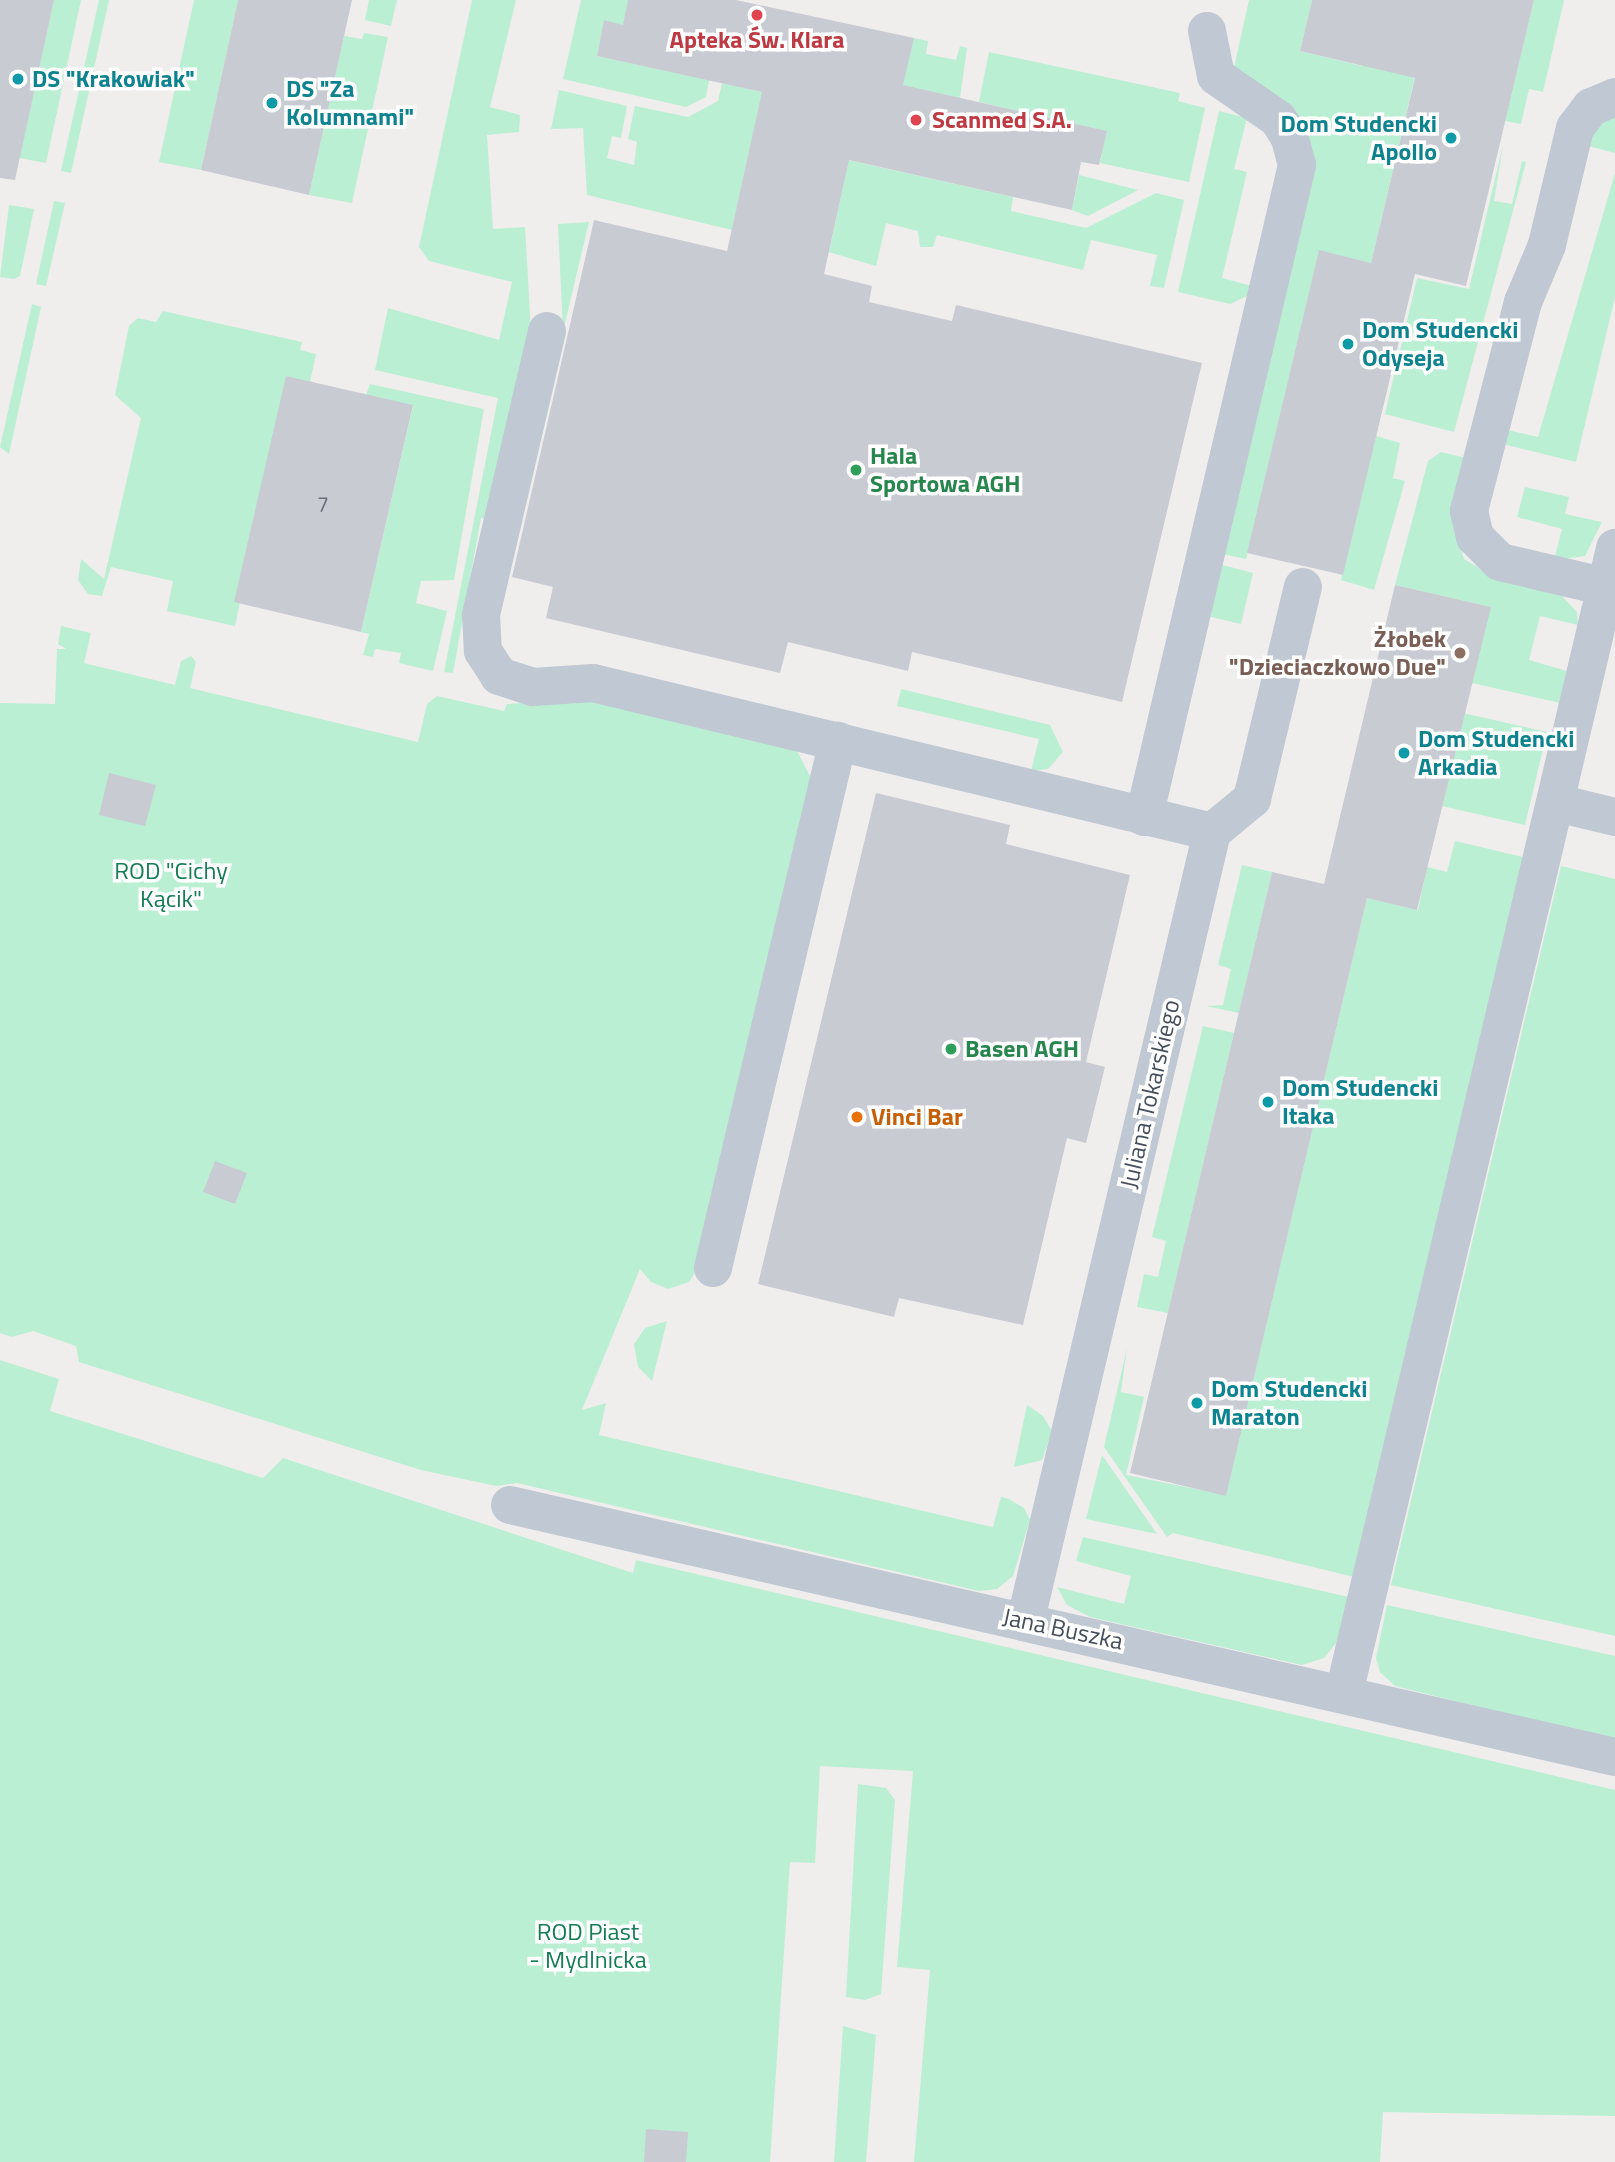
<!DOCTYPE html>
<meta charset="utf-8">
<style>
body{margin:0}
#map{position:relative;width:1615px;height:2162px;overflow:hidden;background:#f0eded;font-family:"Titillium Web",sans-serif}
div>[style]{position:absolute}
.green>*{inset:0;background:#baefd4}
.building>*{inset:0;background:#c9cbd3}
.minor>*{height:38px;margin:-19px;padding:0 19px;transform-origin:19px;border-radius:19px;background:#c0c8d3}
.dots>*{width:19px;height:19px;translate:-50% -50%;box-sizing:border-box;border:4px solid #fff;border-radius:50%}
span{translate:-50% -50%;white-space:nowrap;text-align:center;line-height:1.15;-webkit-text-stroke:7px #fff;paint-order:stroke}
.number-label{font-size:21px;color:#666d79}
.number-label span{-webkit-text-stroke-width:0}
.health-label{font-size:24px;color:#be3a42;font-weight:700}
.left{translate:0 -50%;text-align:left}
.culture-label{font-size:24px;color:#0d838f;font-weight:700}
.right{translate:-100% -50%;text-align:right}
.leisure-label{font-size:24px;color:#27864d;font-weight:700}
.education-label{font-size:24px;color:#785e54;font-weight:700}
.park-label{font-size:24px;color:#157d53}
.street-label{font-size:24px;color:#454e5b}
.food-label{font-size:24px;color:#c56008;font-weight:700}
</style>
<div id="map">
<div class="green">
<div style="clip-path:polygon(54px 0,81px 0,46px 163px,19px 158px)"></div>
<div style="clip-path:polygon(99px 0,109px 0,71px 173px,61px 171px)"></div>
<div style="clip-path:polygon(194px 0,238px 0,201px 170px,159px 162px)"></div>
<div style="clip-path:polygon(369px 0,397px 0,391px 26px,365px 20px)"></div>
<div style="clip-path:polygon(472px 0,516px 0,490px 107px,520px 115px,519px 132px,487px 135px,493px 229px,525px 227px,531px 331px,486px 519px,481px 518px,453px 673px,444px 672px,498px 398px,375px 370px,388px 308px,499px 340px,512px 282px,429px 261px,419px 247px)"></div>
<div style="clip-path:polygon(581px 0,628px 0,626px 26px,604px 21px,597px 56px,709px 80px,706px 97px,686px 107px,563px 79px)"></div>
<div style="clip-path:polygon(1249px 0,1312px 0,1300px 51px,1362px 66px,1433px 0,1371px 263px,1319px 251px,1246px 559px,1222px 554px,1309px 186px,1233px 72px)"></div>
<div style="clip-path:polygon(1534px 0,1564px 0,1543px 92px,1529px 89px,1521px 124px,1505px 121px)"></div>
<div style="clip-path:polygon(364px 33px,388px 37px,352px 203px,309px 195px,344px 36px,362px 39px)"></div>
<div style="clip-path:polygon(914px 38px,928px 41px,926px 54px,956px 60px,960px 46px,967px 48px,960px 98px,881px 81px)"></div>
<div style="clip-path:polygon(989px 52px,1180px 93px,1178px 101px,1205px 108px,1189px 182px,1100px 163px,1106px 131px,979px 102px)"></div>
<div style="clip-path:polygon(722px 83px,784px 97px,786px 161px,749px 152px,732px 230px,587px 195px,583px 128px,551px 129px,559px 90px,627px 106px,621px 138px,612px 136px,607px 158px,634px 165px,637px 142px,628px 139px,635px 106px,688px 117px,718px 101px)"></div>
<div style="clip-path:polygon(1219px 111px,1247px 118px,1234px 169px,1247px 172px,1222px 278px,1252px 286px,1247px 296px,1230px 304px,1178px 292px)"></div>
<div style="clip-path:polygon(1615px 114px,1615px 153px,1588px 146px,1592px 130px)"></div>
<div style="clip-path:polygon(1503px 145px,1494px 201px,1512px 204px,1522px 161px,1526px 162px,1454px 432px,1385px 414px,1417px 278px,1469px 289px)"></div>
<div style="clip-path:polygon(812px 152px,1013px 197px,1011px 211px,1086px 228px,1156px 193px,1184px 200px,1164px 288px,1150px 286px,1157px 255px,1091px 240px,1083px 270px,937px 235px,933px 247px,920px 247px,918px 231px,886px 223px,876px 266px,829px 252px,846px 174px,809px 165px)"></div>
<div style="clip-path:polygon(1615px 173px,1615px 297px,1576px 462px,1503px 444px,1507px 430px,1538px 437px)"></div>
<div style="clip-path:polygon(1079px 175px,1138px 190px,1088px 216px,1072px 210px)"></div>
<div style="clip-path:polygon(54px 201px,65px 203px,46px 286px,36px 284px)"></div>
<div style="clip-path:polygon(9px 205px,34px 209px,20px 276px,14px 279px,0 277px)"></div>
<div style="clip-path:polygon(589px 222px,563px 332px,558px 224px)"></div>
<div style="clip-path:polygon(32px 304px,41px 307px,9px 454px,0 447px)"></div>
<div style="clip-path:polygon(163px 311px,302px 342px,300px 350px,316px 354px,310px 382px,286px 376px,235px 626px,167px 611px,173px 581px,111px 567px,102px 596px,88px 594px,78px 580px,81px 559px,104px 579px,141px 418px,115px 395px,129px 326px,138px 318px,156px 322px)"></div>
<div style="clip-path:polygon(370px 384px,484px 409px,454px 580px,421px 581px,416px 603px,447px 611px,433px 671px,399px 663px,401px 653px,375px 649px,373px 657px,363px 655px,369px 634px,361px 632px,413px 406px,366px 395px)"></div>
<div style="clip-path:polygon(1376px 436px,1400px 443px,1393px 478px,1405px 481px,1374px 590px,1341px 580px)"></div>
<div style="clip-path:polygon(1441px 452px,1466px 458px,1454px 525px,1464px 559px,1497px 579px,1562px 596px,1577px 612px,1578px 625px,1540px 616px,1529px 660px,1567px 671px,1560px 703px,1472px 683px,1490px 607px,1395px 585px,1428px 461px)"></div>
<div style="clip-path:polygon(1525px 487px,1569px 497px,1565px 514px,1602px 522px,1585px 556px,1554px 560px,1562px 529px,1517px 517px)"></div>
<div style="clip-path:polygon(1219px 564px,1253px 573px,1241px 624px,1207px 616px)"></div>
<div style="clip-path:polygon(61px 626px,91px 633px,84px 663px,175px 685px,181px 661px,191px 656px,196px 662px,190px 688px,418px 742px,427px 704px,437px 696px,504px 711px,507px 704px,580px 699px,796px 749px,811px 778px,696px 1271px,689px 1282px,668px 1289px,651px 1282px,640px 1269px,582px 1410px,606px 1403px,599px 1435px,979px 1524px,993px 1527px,1001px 1497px,1009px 1499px,1024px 1508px,1030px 1520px,1013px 1576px,997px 1589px,979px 1591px,517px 1483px,496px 1486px,421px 1470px,79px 1362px,76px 1346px,33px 1331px,12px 1337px,0 1333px,0 703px,55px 704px,57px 649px,66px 649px,58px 644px)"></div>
<div style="clip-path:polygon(901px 689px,1050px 725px,1063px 752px,1048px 769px,1031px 771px,1039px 739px,897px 706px)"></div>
<div style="clip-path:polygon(1463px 713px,1547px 732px,1525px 825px,1442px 806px)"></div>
<div style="clip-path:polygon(1455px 841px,1523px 857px,1354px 1577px,1173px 1533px,1167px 1537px,1104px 1447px,1127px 1348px,1121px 1392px,1144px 1397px,1126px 1475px,1226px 1495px,1367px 898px,1418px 910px,1427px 867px,1447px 872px)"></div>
<div style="clip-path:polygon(1242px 865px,1272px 872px,1239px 1013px,1206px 1006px,1223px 1005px,1231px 969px,1218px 965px)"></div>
<div style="clip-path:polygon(1561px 866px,1615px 879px,1615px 1636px,1391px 1585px)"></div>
<div style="clip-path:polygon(1203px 1026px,1234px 1033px,1168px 1313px,1137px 1307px,1144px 1274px,1158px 1277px,1166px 1241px,1152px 1237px)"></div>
<div style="clip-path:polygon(667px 1321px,652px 1381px,638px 1367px,634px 1344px,645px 1328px)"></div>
<div style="clip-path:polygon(0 1360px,59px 1379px,50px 1411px,263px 1478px,283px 1458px,633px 1573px,636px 1560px,1615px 1790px,1615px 2116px,1383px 2112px,1380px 2162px,914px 2162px,930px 1970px,897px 1967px,913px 1771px,820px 1766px,815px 1863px,790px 1862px,770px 2162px,0 2162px)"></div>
<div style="clip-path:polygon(1027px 1405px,1043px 1416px,1052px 1431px,1042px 1460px,1014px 1467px)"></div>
<div style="clip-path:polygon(1102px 1455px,1157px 1534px,1086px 1519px)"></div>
<div style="clip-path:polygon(1083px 1537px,1349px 1597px,1338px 1641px,1324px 1658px,1302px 1665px,1090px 1617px,1067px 1605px,1057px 1587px,1124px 1604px,1131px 1576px,1076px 1561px)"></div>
<div style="clip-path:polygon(1387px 1605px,1615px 1656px,1615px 1741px,1395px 1686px,1380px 1672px,1376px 1658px)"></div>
<div style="clip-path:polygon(858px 1784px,886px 1788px,895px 1800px,881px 1994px,865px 2000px,846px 1997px)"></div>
<div style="clip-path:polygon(843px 2026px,876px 2035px,866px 2162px,834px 2162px)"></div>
</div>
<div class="building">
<div style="clip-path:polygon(0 0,54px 0,15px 180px,0 178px)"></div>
<div style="clip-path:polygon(238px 0,352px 0,309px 195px,201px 170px)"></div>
<div style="clip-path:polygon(628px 0,736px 0,914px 38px,903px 85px,1107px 131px,1099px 165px,1081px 162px,1072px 210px,849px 160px,824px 274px,872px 286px,869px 302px,952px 321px,956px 305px,1202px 363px,1122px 702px,912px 652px,908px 671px,788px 642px,780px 673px,546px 618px,553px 587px,512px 577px,594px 220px,727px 251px,762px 92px,597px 56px,604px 20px,623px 25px)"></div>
<div style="clip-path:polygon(1312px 0,1534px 0,1466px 286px,1415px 274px,1343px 575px,1247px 553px,1319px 250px,1371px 263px,1415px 78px,1300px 51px)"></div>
<div style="clip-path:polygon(286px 376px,413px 405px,361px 632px,234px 602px)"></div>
<div style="clip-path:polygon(1395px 585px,1491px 607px,1417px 910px,1367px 898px,1226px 1496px,1130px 1473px,1272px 872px,1324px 884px)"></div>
<div style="clip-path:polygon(109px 773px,156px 785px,145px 826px,99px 815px)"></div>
<div style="clip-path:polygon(876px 793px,1010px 825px,1006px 844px,1130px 875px,1086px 1062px,1105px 1067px,1086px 1143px,1067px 1138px,1023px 1325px,899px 1298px,894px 1317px,758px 1284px)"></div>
<div style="clip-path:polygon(215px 1161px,247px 1173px,235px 1204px,203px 1192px)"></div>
<div style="clip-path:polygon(646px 2129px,688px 2132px,686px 2162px,644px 2162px)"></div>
</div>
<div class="minor">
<div style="left:1615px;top:97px;width:26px;rotate:157deg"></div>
<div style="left:1591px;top:107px;width:26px;rotate:127deg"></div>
<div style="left:1575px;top:128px;width:120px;rotate:103.5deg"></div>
<div style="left:1547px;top:245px;width:62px;rotate:112.8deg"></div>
<div style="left:1523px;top:302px;width:216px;rotate:104.5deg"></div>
<div style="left:1469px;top:511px;width:27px;rotate:77deg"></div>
<div style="left:1475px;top:537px;width:35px;rotate:45deg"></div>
<div style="left:1500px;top:562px;width:118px;rotate:13.2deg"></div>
<div style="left:547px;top:331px;width:292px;rotate:103.1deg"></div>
<div style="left:481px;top:615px;width:36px;rotate:87deg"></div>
<div style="left:483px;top:651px;width:30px;rotate:57deg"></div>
<div style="left:499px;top:676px;width:36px;rotate:18deg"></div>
<div style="left:533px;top:687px;width:60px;rotate:-3.8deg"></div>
<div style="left:593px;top:683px;width:637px;rotate:13.53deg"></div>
<div style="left:1557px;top:803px;width:60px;rotate:13.6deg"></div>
<div style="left:1144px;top:817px;width:670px;rotate:-76.79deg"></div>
<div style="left:1297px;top:165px;width:28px;rotate:-105deg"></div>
<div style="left:1290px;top:138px;width:22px;rotate:-122deg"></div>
<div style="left:1278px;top:119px;width:75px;rotate:-145.3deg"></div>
<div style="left:1216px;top:76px;width:46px;rotate:-101.3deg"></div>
<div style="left:713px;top:1268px;width:542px;rotate:-76.66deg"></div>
<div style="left:510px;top:1505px;width:1133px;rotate:12.85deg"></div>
<div style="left:1026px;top:1619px;width:809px;rotate:-76.7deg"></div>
<div style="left:1212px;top:832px;width:52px;rotate:-39.5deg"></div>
<div style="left:1252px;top:799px;width:218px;rotate:-76.5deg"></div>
<div style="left:1344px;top:1693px;width:1177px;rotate:-76.68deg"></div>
</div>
<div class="dots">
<div style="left:757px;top:15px;background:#e0444e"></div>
<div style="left:18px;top:79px;background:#0f9aa8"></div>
<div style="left:272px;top:103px;background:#0f9aa8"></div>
<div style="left:916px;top:120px;background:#e0444e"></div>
<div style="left:1451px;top:138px;background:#0f9aa8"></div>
<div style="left:1348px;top:344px;background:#0f9aa8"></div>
<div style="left:856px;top:470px;background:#2e9e5b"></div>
<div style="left:1460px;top:653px;background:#8d6e63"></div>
<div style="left:1404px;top:753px;background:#0f9aa8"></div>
<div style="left:951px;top:1049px;background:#2e9e5b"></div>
<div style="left:1268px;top:1102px;background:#0f9aa8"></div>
<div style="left:857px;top:1117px;background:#e8710a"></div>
<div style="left:1197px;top:1403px;background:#0f9aa8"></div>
</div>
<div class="number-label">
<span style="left:323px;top:504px">7</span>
</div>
<div class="health-label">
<span style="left:757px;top:40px">Apteka Św. Klara</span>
<span class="left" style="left:932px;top:120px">Scanmed S.A.</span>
</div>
<div class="culture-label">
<span class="left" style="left:32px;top:79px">DS "Krakowiak"</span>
<span class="left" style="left:286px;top:103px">DS "Za<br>Kolumnami"</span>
<span class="right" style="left:1437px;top:138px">Dom Studencki<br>Apollo</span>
<span class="left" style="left:1362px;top:344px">Dom Studencki<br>Odyseja</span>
<span class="left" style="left:1418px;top:753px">Dom Studencki<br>Arkadia</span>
<span class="left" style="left:1282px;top:1102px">Dom Studencki<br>Itaka</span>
<span class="left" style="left:1211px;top:1403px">Dom Studencki<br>Maraton</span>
</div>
<div class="leisure-label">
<span class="left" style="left:870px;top:470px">Hala<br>Sportowa AGH</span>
<span class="left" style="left:965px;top:1049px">Basen AGH</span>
</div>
<div class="education-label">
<span class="right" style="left:1446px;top:653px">Żłobek<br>"Dzieciaczkowo Due"</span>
</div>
<div class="park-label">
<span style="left:171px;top:885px">ROD "Cichy<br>Kącik"</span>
<span style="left:588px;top:1946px">ROD Piast<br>- Mydlnicka</span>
</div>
<div class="street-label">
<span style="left:1150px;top:1094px;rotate:-77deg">Juliana Tokarskiego</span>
<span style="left:1063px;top:1629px;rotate:12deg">Jana Buszka</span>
</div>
<div class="food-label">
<span class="left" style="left:871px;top:1117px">Vinci Bar</span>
</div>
</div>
